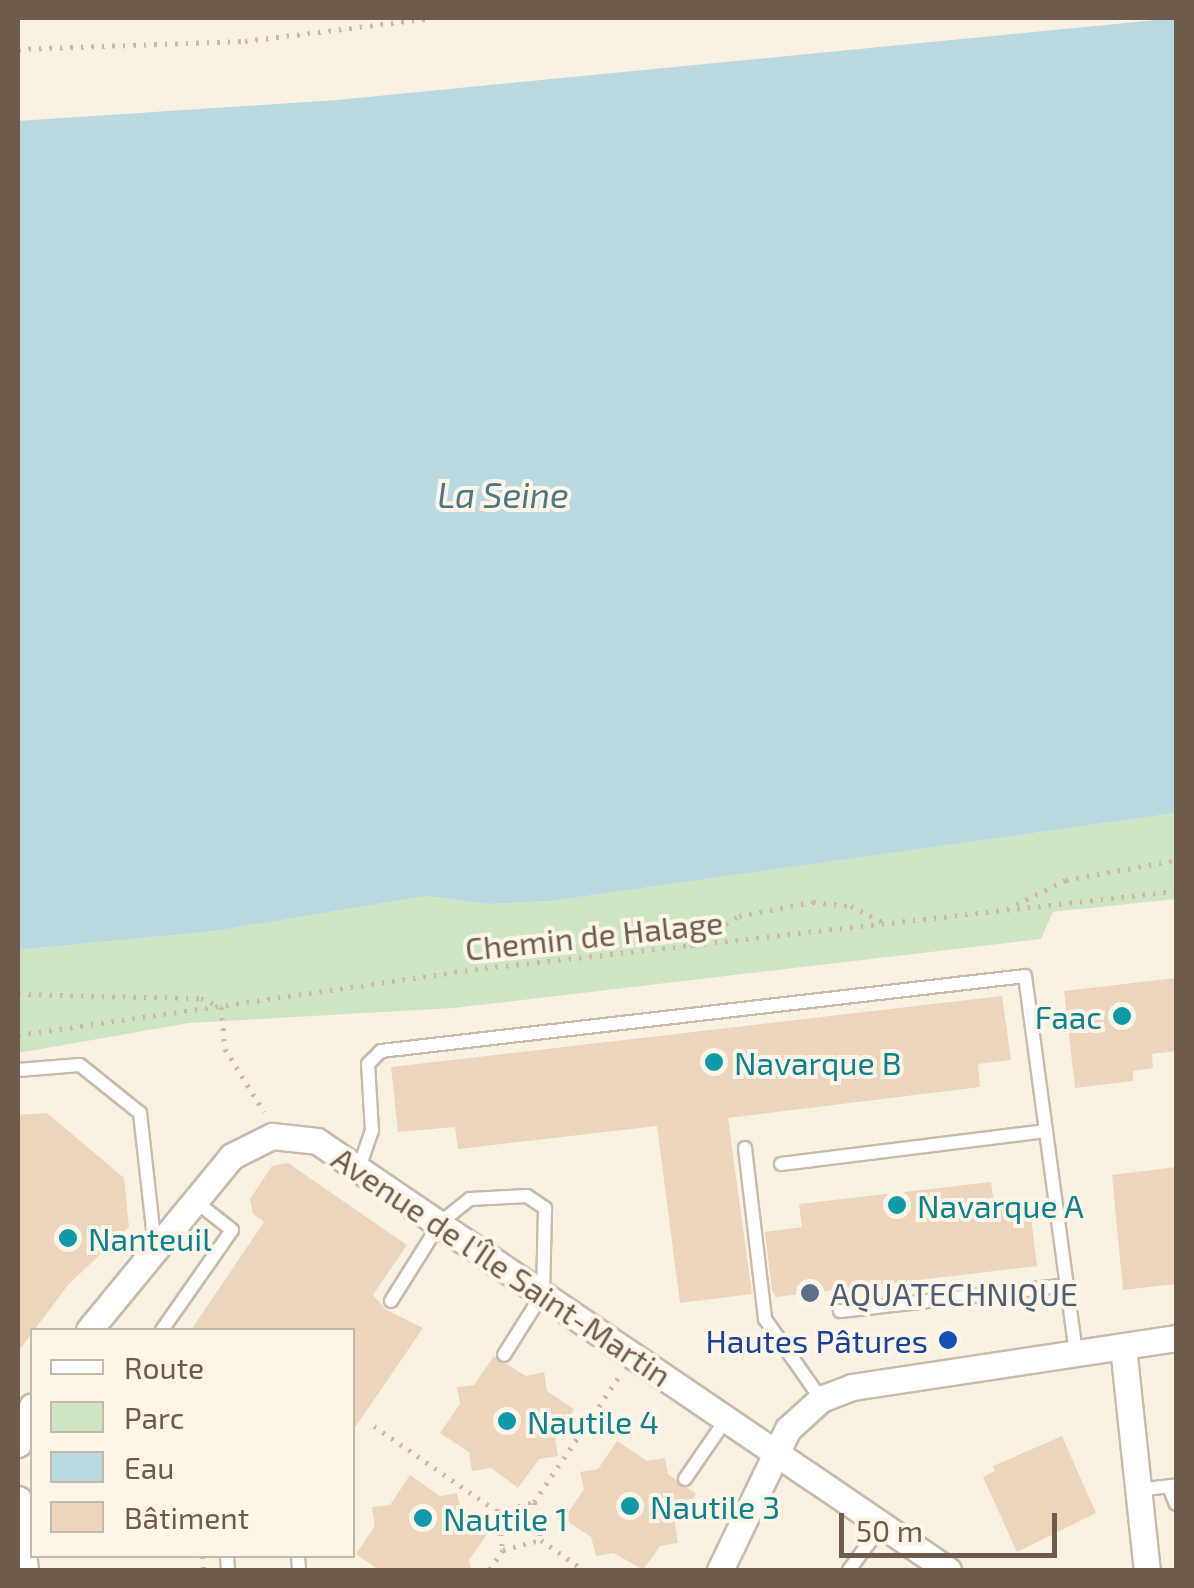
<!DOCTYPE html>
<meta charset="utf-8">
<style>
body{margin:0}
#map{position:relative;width:1194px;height:1588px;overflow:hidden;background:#f9f2e2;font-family:"Exo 2",sans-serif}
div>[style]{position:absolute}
.green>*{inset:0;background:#cee5c3}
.water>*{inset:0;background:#b9d8e0}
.building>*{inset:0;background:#ecd4bd}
.path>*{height:5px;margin-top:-2.5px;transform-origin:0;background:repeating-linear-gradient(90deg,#d0b7a1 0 2.5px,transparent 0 10.5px)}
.roads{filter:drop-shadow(2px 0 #c9baaa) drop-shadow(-2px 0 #c9baaa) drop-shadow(0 2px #c9baaa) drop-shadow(0 -2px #c9baaa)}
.lane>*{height:12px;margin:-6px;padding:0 6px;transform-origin:6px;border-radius:6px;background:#fff}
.street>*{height:25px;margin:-12.5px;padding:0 12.5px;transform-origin:12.5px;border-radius:12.5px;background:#fff}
.dots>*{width:28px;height:28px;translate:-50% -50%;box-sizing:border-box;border:5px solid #fdf6e8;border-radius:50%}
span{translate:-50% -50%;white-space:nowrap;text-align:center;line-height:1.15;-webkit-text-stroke:8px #fdf6e8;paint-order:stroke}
.street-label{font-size:32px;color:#6e5b4b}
.culture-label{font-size:32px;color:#0d838f}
.right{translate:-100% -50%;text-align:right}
.left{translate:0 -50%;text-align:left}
.service-label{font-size:32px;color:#4e5e75}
.transit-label{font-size:32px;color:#164399}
.water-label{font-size:35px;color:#4b7886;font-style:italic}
.frame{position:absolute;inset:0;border:20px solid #6e5b4b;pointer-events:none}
.legend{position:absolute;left:30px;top:1328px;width:325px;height:230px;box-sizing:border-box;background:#fdf6e8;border:2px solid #c4b8a9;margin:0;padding:12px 18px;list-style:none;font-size:30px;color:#6e5b4b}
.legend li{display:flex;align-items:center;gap:20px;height:50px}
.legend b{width:50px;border:2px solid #c4b8a9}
.scale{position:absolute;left:839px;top:1513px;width:218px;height:45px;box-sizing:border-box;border:5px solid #6e5b4b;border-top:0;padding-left:12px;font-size:30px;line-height:35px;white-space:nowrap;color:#6e5b4b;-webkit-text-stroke:8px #fdf6e8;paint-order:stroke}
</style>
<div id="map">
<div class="green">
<div style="clip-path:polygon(1176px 813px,1176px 899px,1053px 912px,1041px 939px,454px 1008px,189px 1023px,18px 1053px,18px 950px,216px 931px,426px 896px,487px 904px,551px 901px)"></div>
</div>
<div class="water">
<div style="clip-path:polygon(1176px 18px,1176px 813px,551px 901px,487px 904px,426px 896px,216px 931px,18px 950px,18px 121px,337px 100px)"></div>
</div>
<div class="building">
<div style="clip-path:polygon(1176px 978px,1176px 1051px,1152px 1054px,1153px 1068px,1133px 1071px,1133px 1081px,1075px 1088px,1064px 991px)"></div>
<div style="clip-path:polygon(1002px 996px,1011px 1060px,978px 1064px,980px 1087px,728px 1118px,752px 1294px,680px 1303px,657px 1126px,458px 1149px,455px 1127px,398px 1132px,391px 1067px)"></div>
<div style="clip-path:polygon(47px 1113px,124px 1178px,129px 1227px,68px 1285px,18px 1352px,18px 1115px)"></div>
<div style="clip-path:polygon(288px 1163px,407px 1245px,373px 1295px,385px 1309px,423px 1328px,352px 1432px,352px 1330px,191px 1330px,264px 1222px,253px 1214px,250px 1199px,272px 1166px)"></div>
<div style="clip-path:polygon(1176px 1167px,1176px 1284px,1123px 1290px,1112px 1175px)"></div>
<div style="clip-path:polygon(991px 1182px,994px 1206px,1029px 1201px,1037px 1266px,776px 1297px,772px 1291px,765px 1232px,802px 1227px,799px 1204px)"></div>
<div style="clip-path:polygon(494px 1356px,526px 1376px,544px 1372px,547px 1391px,574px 1409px,555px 1438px,558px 1456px,539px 1459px,518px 1488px,491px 1468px,472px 1471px,469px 1452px,440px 1433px,460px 1404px,457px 1387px,474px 1385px)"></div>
<div style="clip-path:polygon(1062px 1436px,1096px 1513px,1017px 1552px,983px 1477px,995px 1471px,993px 1466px)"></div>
<div style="clip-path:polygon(617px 1441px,647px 1461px,665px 1458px,668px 1474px,696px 1494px,675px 1524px,678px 1543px,660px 1546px,643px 1570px,614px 1553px,596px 1556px,591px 1537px,564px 1519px,584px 1489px,580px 1472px,598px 1469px)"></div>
<div style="clip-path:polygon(410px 1475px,440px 1496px,457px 1493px,461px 1510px,490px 1530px,469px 1560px,471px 1570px,379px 1570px,356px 1554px,375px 1526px,372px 1507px,390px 1505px)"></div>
</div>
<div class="path">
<div style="left:18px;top:49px;width:227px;rotate:-2deg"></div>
<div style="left:245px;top:41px;width:188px;rotate:-7deg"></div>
<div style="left:1007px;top:909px;width:66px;rotate:-26.2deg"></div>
<div style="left:1066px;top:880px;width:112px;rotate:-10.3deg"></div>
<div style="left:690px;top:946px;width:57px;rotate:-31.5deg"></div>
<div style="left:739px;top:916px;width:75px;rotate:-10.7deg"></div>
<div style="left:813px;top:902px;width:38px;rotate:6deg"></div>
<div style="left:851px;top:906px;width:37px;rotate:27deg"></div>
<div style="left:18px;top:994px;width:183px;rotate:1.3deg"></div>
<div style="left:201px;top:998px;width:22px;rotate:24deg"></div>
<div style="left:221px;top:1007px;width:42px;rotate:84.6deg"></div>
<div style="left:225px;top:1049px;width:74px;rotate:58.2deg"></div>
<div style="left:18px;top:1035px;width:472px;rotate:-8.2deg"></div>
<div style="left:485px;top:968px;width:695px;rotate:-6.36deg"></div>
<div style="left:374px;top:1426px;width:151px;rotate:34.7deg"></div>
<div style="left:498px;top:1512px;width:38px;rotate:83deg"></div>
<div style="left:503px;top:1550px;width:24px;rotate:125deg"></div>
<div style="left:534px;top:1502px;width:39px;rotate:80deg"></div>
<div style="left:541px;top:1540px;width:45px;rotate:35.1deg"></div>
<div style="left:498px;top:1512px;width:37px;rotate:-16deg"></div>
<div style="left:534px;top:1502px;width:150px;rotate:-55.9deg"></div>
<div style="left:503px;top:1550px;width:39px;rotate:-15deg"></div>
<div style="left:202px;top:1556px;width:14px;rotate:82deg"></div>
</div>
<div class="roads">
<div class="lane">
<div style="left:18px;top:1070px;width:62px;rotate:-4.6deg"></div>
<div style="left:80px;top:1065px;width:77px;rotate:38.7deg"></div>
<div style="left:140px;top:1113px;width:134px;rotate:83.6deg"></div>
<div style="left:745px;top:1148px;width:172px;rotate:83.3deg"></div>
<div style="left:765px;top:1319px;width:98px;rotate:55deg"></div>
<div style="left:781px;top:1164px;width:267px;rotate:-7.1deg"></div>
<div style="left:359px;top:1168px;width:39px;rotate:-71deg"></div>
<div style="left:372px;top:1131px;width:67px;rotate:-93.4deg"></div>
<div style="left:368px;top:1064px;width:18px;rotate:-45deg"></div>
<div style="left:381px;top:1051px;width:648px;rotate:-6.64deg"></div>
<div style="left:1025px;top:976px;width:381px;rotate:82.3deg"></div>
<div style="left:391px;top:1301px;width:92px;rotate:-57.9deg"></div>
<div style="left:440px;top:1223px;width:38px;rotate:-39deg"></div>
<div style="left:470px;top:1199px;width:57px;rotate:-3deg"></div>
<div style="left:527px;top:1196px;width:22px;rotate:34deg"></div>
<div style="left:545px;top:1208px;width:85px;rotate:91.3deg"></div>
<div style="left:543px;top:1293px;width:73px;rotate:122.2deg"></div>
<div style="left:840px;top:1311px;width:228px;rotate:-6.5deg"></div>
<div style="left:162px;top:1330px;width:122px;rotate:-55deg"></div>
<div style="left:232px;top:1230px;width:47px;rotate:-141.9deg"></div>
<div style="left:685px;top:1479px;width:74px;rotate:-55.5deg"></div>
<div style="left:1169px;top:1487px;width:18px;rotate:68deg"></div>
<div style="left:1138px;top:1490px;width:38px;rotate:-7deg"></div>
<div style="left:227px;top:1556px;width:14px;rotate:86deg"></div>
<div style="left:298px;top:1556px;width:14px;rotate:86deg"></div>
<div style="left:849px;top:1570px;width:56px;rotate:-53.7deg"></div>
</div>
<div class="street">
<div style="left:89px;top:1330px;width:225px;rotate:-50.6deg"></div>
<div style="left:232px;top:1156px;width:45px;rotate:-26.6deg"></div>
<div style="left:272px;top:1136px;width:45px;rotate:6.3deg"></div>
<div style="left:317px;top:1141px;width:763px;rotate:34.21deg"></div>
<div style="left:1123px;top:1347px;width:224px;rotate:83.9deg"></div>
<div style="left:18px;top:1444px;width:40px;rotate:-69.8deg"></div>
<div style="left:18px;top:1499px;width:71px;rotate:84.4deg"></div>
<div style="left:720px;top:1570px;width:157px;rotate:-64.3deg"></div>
<div style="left:788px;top:1429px;width:45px;rotate:-42.3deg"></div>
<div style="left:821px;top:1399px;width:33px;rotate:-21deg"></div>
<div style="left:852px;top:1387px;width:328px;rotate:-8.6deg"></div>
</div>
</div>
<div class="dots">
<div style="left:1122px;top:1016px;background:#0f9aa8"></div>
<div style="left:714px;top:1062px;background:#0f9aa8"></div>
<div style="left:897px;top:1205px;background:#0f9aa8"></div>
<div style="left:68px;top:1238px;background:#0f9aa8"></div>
<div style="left:810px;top:1293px;background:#5c6f8a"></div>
<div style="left:948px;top:1340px;background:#1a4fb4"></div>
<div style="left:507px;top:1421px;background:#0f9aa8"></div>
<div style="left:630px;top:1506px;background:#0f9aa8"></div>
<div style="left:423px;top:1518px;background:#0f9aa8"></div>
</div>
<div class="street-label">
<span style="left:594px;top:935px;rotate:-6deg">Chemin de Halage</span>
<span style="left:502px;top:1266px;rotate:34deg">Avenue de l'Île Saint-Martin</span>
</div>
<div class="culture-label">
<span class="right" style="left:1102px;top:1016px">Faac</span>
<span class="left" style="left:734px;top:1062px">Navarque B</span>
<span class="left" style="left:917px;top:1205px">Navarque A</span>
<span class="left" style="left:88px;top:1238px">Nanteuil</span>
<span class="left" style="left:527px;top:1421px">Nautile 4</span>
<span class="left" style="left:650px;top:1506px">Nautile 3</span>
<span class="left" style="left:443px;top:1518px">Nautile 1</span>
</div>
<div class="service-label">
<span class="left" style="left:830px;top:1293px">AQUATECHNIQUE</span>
</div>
<div class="transit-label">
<span class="right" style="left:928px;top:1340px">Hautes Pâtures</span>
</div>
<div class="water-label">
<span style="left:503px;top:494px">La Seine</span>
</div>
<div class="frame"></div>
<ul class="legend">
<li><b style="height:12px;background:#fff"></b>Route</li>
<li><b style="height:28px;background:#cee5c3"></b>Parc</li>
<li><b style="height:28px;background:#b9d8e0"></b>Eau</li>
<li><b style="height:28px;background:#ecd4bd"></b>Bâtiment</li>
</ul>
<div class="scale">50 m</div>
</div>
